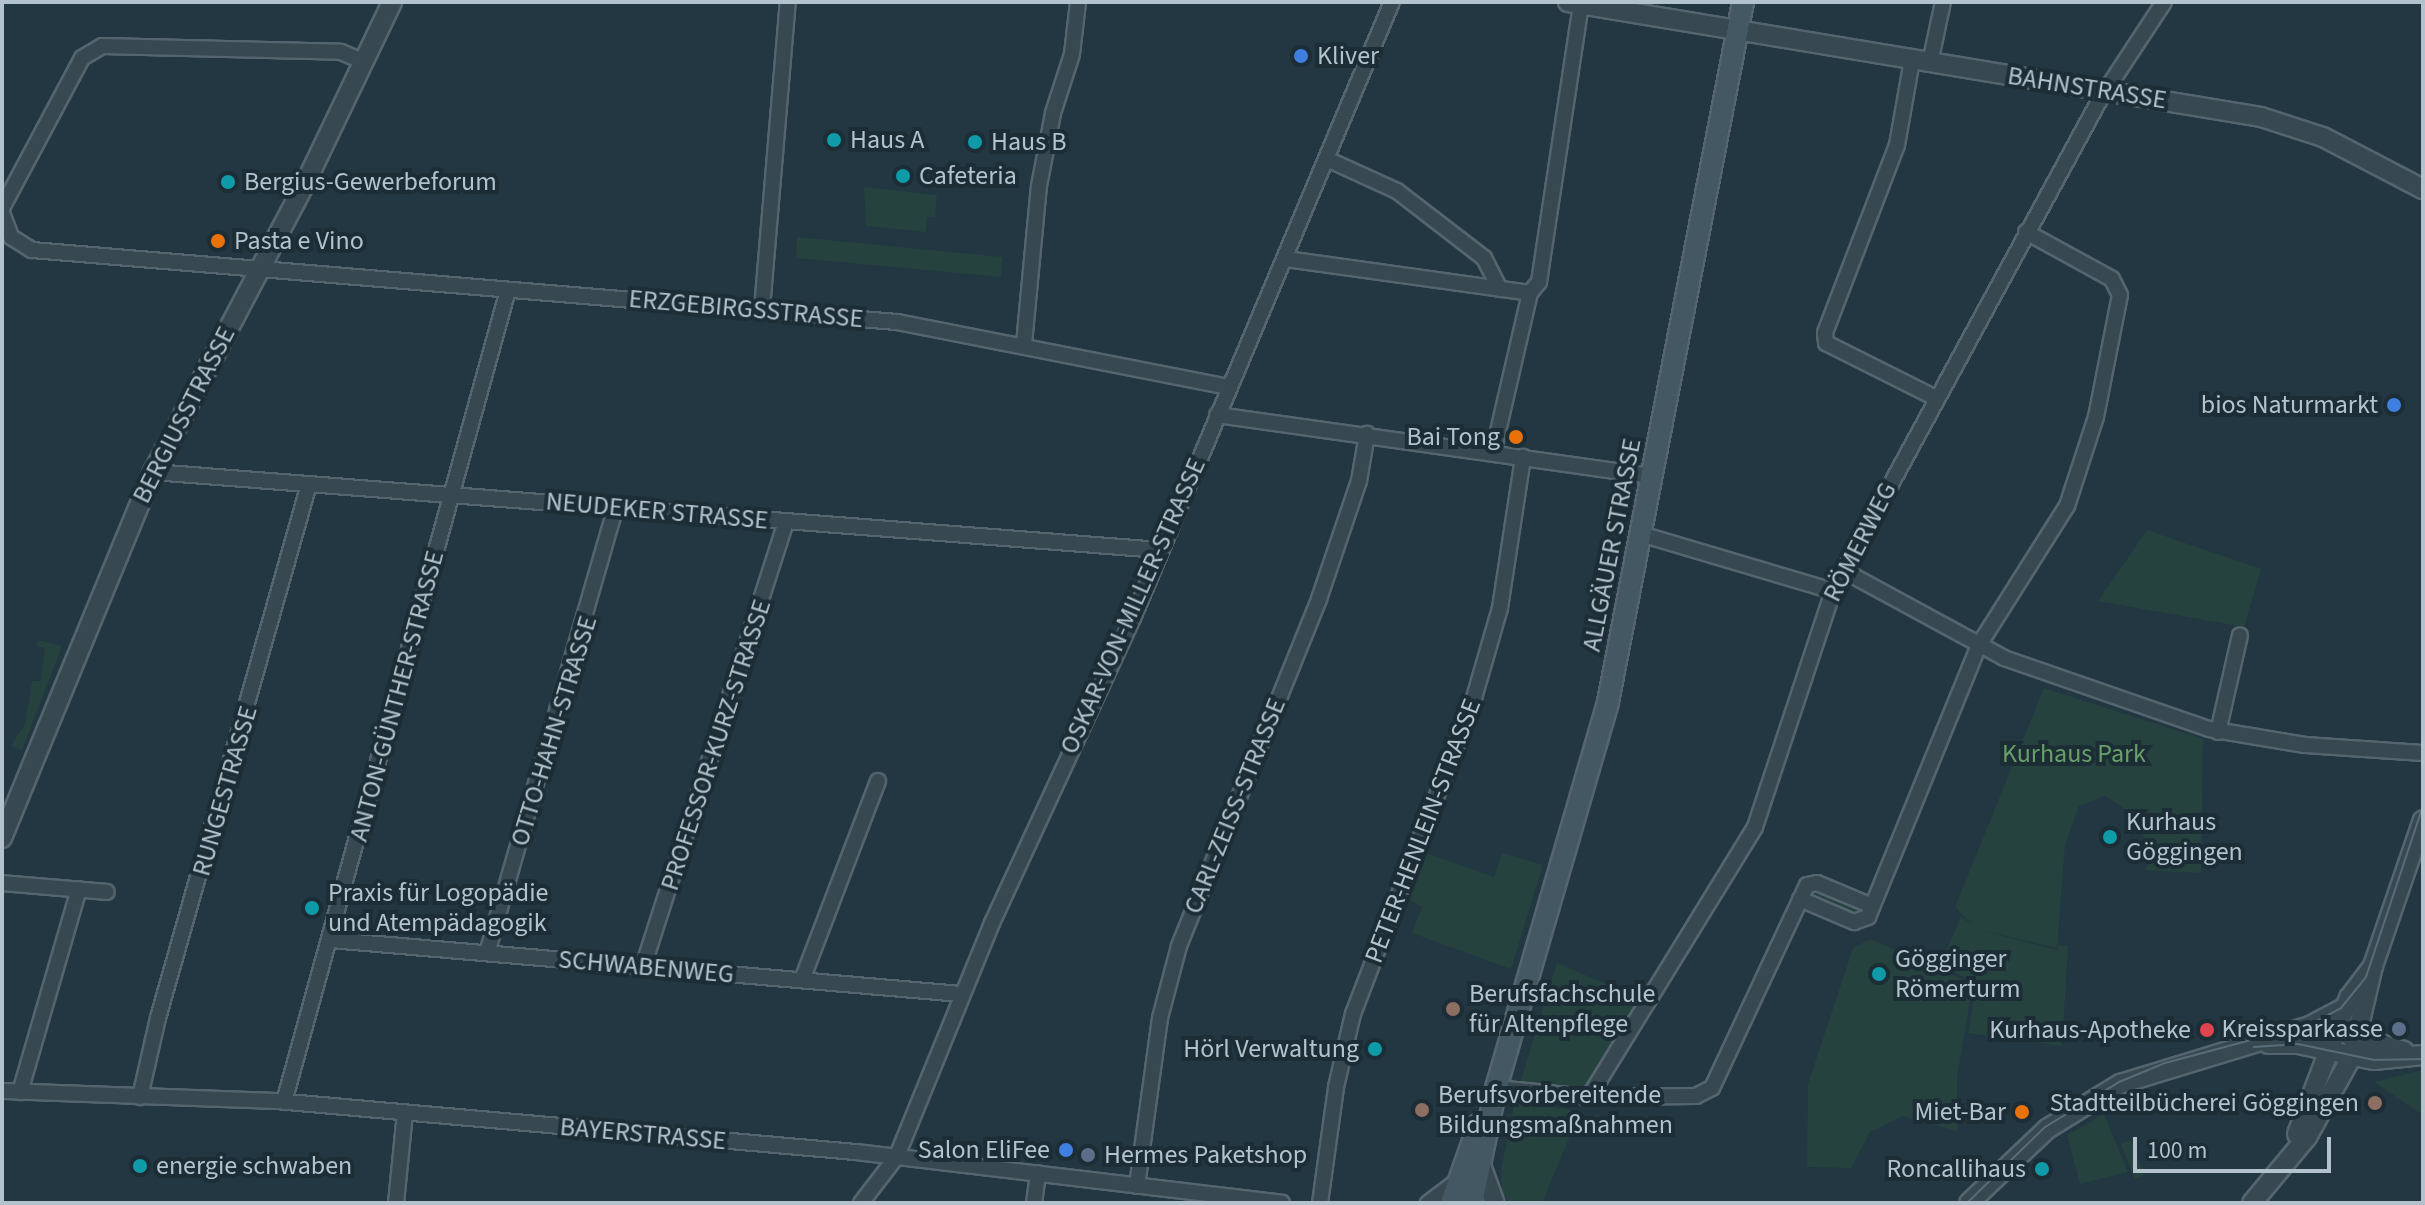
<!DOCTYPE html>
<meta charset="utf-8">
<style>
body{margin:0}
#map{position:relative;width:2425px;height:1205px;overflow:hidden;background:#223741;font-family:"Source Sans 3",sans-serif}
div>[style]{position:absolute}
.green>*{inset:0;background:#25423f}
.roads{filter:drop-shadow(2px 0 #55656f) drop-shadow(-2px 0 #55656f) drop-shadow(0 2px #55656f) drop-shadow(0 -2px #55656f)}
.minor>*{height:14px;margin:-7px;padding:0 7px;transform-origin:7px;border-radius:7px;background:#374851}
.tertiary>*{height:18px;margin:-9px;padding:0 9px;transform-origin:9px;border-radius:9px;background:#374851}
.secondary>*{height:20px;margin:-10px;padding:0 10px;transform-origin:10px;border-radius:10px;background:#445864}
.tram>*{height:2px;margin:-1px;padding:0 1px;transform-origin:1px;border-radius:1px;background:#596d78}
.dots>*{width:22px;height:22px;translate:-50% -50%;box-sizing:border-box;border:4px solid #1c2d36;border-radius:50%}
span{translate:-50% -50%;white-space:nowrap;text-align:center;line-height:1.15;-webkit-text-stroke:8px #1c2d36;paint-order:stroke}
.poi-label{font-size:26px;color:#b3c2cc}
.left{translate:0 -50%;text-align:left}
.right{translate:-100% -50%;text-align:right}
.street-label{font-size:26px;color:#b3c2cc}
.park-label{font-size:26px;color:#689f69}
.frame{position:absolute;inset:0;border:4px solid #b3c2cc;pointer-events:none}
.scale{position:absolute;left:2133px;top:1137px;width:198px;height:36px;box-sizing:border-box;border:4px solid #b3c2cc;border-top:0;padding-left:10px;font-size:24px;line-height:28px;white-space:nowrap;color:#b3c2cc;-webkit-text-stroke:6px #1c2d36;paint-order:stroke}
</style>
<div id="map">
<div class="green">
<div style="clip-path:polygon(864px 187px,937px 195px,935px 217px,927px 217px,926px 232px,866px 226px)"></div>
<div style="clip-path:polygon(797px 237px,1002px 257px,1001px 277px,796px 258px)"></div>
<div style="clip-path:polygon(2147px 530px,2261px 569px,2244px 627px,2098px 601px)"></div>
<div style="clip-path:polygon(38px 640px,62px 646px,22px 750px,11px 746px,25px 724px,32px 681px,41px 681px,45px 648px,36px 646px)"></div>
<div style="clip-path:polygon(2044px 688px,2203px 739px,2201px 873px,2145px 870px,2151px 859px,2137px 817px,2105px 796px,2079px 806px,2065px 845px,2057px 948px,1980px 930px,2057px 950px,2058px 945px,2068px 946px,2062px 1046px,1968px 1033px,1977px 984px,1940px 965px,1961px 917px,1973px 925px,1955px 907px)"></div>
<div style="clip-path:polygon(1423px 852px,1494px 877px,1502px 853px,1543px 865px,1511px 969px,1412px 933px,1422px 907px,1406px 898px)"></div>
<div style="clip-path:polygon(1816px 889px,1857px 907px,1858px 914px,1813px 897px)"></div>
<div style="clip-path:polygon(1870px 939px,1973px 984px,1957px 1077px,1957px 1131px,1902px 1116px,1870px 1132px,1851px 1168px,1807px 1167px,1808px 1084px,1853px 948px)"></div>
<div style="clip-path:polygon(1557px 963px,1642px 999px,1585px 1090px,1520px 1083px)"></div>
<div style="clip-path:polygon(2423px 1070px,2423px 1115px,2374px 1082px,2419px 1071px)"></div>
<div style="clip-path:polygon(1522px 1100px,1580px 1112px,1542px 1203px,1509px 1203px,1502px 1192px,1501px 1169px,1514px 1106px)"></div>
<div style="clip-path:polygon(2104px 1114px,2128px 1172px,2080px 1184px,2067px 1135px)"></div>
<div style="clip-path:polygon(2131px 1140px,2144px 1175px,2135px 1179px,2121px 1144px)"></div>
</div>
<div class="roads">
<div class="minor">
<div style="left:1912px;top:60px;width:86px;rotate:100deg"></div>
<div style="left:1897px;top:145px;width:201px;rotate:111deg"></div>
<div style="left:1825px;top:333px;width:10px;rotate:84deg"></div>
<div style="left:1826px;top:343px;width:121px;rotate:26.6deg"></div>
<div style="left:1930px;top:63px;width:62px;rotate:-78deg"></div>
<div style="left:1329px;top:160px;width:75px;rotate:24.5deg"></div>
<div style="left:1397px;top:191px;width:110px;rotate:37.6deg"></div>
<div style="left:1484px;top:258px;width:35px;rotate:63deg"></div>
<div style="left:2px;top:208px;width:170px;rotate:-61.9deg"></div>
<div style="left:82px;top:58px;width:23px;rotate:-31deg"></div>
<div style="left:102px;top:46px;width:239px;rotate:1.4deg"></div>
<div style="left:341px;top:52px;width:25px;rotate:23deg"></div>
<div style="left:2px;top:213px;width:26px;rotate:69deg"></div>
<div style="left:11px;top:237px;width:25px;rotate:32deg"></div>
<div style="left:32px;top:250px;width:868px;rotate:4.76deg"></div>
<div style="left:897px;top:322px;width:338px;rotate:11.1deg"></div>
<div style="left:1286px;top:259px;width:246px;rotate:7.9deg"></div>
<div style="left:762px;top:309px;width:308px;rotate:-85.2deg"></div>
<div style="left:1024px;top:344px;width:159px;rotate:-84.6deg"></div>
<div style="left:1039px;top:186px;width:74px;rotate:-79.1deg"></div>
<div style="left:1053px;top:113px;width:62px;rotate:-72.1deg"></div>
<div style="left:1072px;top:54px;width:52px;rotate:-83.4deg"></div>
<div style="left:1217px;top:415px;width:440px;rotate:8deg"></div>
<div style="left:1493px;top:453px;width:164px;rotate:-77deg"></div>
<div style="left:1530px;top:293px;width:14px;rotate:-51deg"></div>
<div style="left:1539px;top:282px;width:281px;rotate:-81.4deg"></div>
<div style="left:153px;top:472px;width:1010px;rotate:4.43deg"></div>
<div style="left:1644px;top:535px;width:197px;rotate:16.5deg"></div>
<div style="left:1844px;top:571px;width:182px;rotate:28.5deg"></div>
<div style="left:2004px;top:658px;width:217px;rotate:19.1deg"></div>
<div style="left:2209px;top:729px;width:97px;rotate:9.5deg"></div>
<div style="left:2305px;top:745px;width:118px;rotate:3.9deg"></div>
<div style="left:2218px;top:732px;width:99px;rotate:-77.2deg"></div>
<div style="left:2px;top:883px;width:105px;rotate:4.9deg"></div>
<div style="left:1800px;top:899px;width:59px;rotate:23.1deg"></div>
<div style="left:1854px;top:922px;width:15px;rotate:-20deg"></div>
<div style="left:1868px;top:917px;width:294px;rotate:-67.8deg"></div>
<div style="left:1979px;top:645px;width:165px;rotate:-57.7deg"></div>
<div style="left:2067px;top:506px;width:94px;rotate:-72deg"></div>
<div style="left:2096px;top:417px;width:124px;rotate:-78.9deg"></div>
<div style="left:2120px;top:295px;width:18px;rotate:-117deg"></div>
<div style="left:2112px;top:279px;width:98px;rotate:-151.3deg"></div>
<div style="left:331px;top:940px;width:632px;rotate:4.9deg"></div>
<div style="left:487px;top:953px;width:464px;rotate:-73.9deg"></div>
<div style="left:643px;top:967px;width:467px;rotate:-72.2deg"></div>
<div style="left:802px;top:980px;width:213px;rotate:-69.1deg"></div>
<div style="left:1496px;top:1088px;width:93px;rotate:5.5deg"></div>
<div style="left:1589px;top:1097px;width:107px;rotate:-0.5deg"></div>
<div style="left:1696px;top:1096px;width:18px;rotate:-27deg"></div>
<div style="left:1712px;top:1088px;width:224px;rotate:-64.9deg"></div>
<div style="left:1807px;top:885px;width:10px;rotate:-11deg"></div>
<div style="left:1817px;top:883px;width:60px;rotate:22.7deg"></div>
<div style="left:2px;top:1091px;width:274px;rotate:2.1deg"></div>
<div style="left:276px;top:1101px;width:582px;rotate:5.03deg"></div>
<div style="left:856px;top:1152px;width:429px;rotate:6.8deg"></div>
<div style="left:20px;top:1092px;width:211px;rotate:-73.8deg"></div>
<div style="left:140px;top:1097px;width:81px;rotate:-77.2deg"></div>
<div style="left:158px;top:1018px;width:555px;rotate:-74.21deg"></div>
<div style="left:1589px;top:1097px;width:317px;rotate:-58.4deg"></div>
<div style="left:1755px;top:827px;width:249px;rotate:-71.7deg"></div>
<div style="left:1833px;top:591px;width:558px;rotate:-61.5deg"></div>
<div style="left:2099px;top:101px;width:118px;rotate:-56.7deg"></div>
<div style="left:284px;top:1102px;width:842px;rotate:-74.58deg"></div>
<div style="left:1137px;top:1186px;width:170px;rotate:-82.2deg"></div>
<div style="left:1160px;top:1018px;width:74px;rotate:-75.2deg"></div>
<div style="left:1179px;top:946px;width:374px;rotate:-68deg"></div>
<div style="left:1319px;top:599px;width:125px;rotate:-71.3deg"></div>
<div style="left:1359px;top:481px;width:48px;rotate:-80.3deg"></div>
<div style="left:396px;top:1203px;width:90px;rotate:-84.3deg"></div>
<div style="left:861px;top:1203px;width:59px;rotate:-52.5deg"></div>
<div style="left:897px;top:1156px;width:252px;rotate:-67.8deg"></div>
<div style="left:992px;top:923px;width:336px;rotate:-65.2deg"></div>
<div style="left:1133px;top:618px;width:668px;rotate:-67.2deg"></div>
<div style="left:1034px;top:1203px;width:30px;rotate:-82deg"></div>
<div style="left:1320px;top:1203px;width:117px;rotate:-82.1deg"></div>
<div style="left:1336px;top:1087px;width:75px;rotate:-76.9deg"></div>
<div style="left:1353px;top:1014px;width:338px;rotate:-69deg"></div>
<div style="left:1474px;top:698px;width:94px;rotate:-73.9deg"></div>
<div style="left:1500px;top:608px;width:153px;rotate:-81.3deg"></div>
<div style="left:1428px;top:1203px;width:36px;rotate:-37deg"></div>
</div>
<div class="tertiary">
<div style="left:1568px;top:2px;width:702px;rotate:9.42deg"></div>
<div style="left:2261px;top:117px;width:65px;rotate:17.9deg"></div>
<div style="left:2323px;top:137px;width:113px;rotate:27.5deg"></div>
<div style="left:2px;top:838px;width:396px;rotate:-67.6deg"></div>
<div style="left:153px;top:472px;width:323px;rotate:-62.2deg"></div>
<div style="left:304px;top:186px;width:204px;rotate:-64.4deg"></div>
<div style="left:2348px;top:1035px;width:58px;rotate:15.9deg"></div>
<div style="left:2268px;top:1044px;width:30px"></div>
<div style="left:2298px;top:1044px;width:78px;rotate:11.9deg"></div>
<div style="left:2374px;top:1060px;width:49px;rotate:-5.8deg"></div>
<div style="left:2297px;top:1134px;width:146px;rotate:-69.1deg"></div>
<div style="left:2349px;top:998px;width:40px;rotate:-53deg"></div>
<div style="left:1482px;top:1168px;width:37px;rotate:70deg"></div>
<div style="left:1969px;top:1203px;width:108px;rotate:-43.5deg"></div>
<div style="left:2047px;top:1129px;width:86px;rotate:-31.7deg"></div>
<div style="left:2120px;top:1084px;width:199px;rotate:-17deg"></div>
<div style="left:2310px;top:1026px;width:40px;rotate:-28deg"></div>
<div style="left:2252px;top:1203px;width:86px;rotate:-50.2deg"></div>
<div style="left:2307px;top:1137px;width:93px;rotate:-60.9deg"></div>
<div style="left:2352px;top:1056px;width:92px;rotate:-76.9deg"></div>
<div style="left:2373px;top:966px;width:154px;rotate:-71.1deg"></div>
</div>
<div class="secondary">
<div style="left:1451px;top:1203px;width:84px;rotate:-70.5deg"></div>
<div style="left:1472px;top:1203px;width:117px;rotate:-78.2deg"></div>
<div style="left:1496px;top:1088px;width:402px;rotate:-73.8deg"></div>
<div style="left:1608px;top:702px;width:713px;rotate:-79.08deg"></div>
</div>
</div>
<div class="tram">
<div style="left:2254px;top:1047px;width:44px;rotate:-3.9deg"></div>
<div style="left:2298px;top:1044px;width:78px;rotate:11.9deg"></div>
<div style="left:2374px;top:1060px;width:49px;rotate:-1.2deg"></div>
<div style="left:1967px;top:1203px;width:109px;rotate:-44.3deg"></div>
<div style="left:2045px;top:1127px;width:87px;rotate:-31.3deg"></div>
<div style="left:2119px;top:1082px;width:50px;rotate:-22.4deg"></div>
<div style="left:2165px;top:1063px;width:151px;rotate:-15deg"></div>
<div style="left:2311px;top:1024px;width:34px;rotate:-28deg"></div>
<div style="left:2341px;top:1008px;width:40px;rotate:-51deg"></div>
<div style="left:2366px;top:977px;width:180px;rotate:-71.6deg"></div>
</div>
<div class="dots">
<div style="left:1301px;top:56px;background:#3f7fe0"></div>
<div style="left:834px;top:140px;background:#0f9aa8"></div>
<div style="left:975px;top:142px;background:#0f9aa8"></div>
<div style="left:903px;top:176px;background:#0f9aa8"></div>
<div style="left:228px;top:182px;background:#0f9aa8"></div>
<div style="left:218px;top:241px;background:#e8710a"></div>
<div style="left:2394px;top:405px;background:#3f7fe0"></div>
<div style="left:1516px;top:437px;background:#e8710a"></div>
<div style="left:2110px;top:837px;background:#0f9aa8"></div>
<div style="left:312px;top:908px;background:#0f9aa8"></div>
<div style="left:1879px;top:974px;background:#0f9aa8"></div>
<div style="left:1453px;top:1009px;background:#8d6e63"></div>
<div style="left:2399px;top:1029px;background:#5c6f8a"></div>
<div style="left:2207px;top:1030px;background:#e0444e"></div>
<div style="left:1375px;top:1049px;background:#0f9aa8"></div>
<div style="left:2375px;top:1103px;background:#8d6e63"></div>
<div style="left:1422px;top:1110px;background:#8d6e63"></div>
<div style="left:2022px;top:1112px;background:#e8710a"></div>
<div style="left:1066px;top:1150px;background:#3f7fe0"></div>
<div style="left:1088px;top:1155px;background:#5c6f8a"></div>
<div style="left:140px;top:1166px;background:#0f9aa8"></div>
<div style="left:2042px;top:1169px;background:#0f9aa8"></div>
</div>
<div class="poi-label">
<span class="left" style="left:1317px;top:56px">Kliver</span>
<span class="left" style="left:850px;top:140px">Haus A</span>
<span class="left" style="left:991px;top:142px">Haus B</span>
<span class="left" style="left:919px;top:176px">Cafeteria</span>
<span class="left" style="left:244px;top:182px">Bergius-Gewerbeforum</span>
<span class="left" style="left:234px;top:241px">Pasta e Vino</span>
<span class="right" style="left:2378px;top:405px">bios Naturmarkt</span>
<span class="right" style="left:1500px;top:437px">Bai Tong</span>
<span class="left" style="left:2126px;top:837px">Kurhaus<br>Göggingen</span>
<span class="left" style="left:328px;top:908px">Praxis für Logopädie<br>und Atempädagogik</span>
<span class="left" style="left:1895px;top:974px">Gögginger<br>Römerturm</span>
<span class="left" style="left:1469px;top:1009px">Berufsfachschule<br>für Altenpflege</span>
<span class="right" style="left:2383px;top:1029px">Kreissparkasse</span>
<span class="right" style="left:2191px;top:1030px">Kurhaus-Apotheke</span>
<span class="right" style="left:1359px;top:1049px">Hörl Verwaltung</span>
<span class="left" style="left:1438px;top:1110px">Berufsvorbereitende<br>Bildungsmaßnahmen</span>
<span class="right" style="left:2359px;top:1103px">Stadtteilbücherei Göggingen</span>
<span class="right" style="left:2006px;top:1112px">Miet-Bar</span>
<span class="right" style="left:1050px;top:1150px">Salon EliFee</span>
<span class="left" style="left:1104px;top:1155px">Hermes Paketshop</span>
<span class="left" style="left:156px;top:1166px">energie schwaben</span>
<span class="right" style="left:2026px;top:1169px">Roncallihaus</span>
</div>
<div class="street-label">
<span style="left:2087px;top:88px;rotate:9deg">BAHNSTRASSE</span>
<span style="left:746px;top:309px;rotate:5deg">ERZGEBIRGSSTRASSE</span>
<span style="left:184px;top:415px;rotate:-63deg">BERGIUSSTRASSE</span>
<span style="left:657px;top:511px;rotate:5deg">NEUDEKER STRASSE</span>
<span style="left:1860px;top:542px;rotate:-63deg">RÖMERWEG</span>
<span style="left:1612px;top:545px;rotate:-79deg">ALLGÄUER STRASSE</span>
<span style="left:1133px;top:606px;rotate:-66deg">OSKAR-VON-MILLER-STRASSE</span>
<span style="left:397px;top:696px;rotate:-75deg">ANTON-GÜNTHER-STRASSE</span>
<span style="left:554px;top:731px;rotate:-73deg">OTTO-HAHN-STRASSE</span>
<span style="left:716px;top:745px;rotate:-72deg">PROFESSOR-KURZ-STRASSE</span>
<span style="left:225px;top:791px;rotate:-74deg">RUNGESTRASSE</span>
<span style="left:1235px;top:806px;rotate:-68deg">CARL-ZEISS-STRASSE</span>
<span style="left:1423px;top:831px;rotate:-69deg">PETER-HENLEIN-STRASSE</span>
<span style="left:646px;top:967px;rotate:5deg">SCHWABENWEG</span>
<span style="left:643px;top:1134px;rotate:5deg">BAYERSTRASSE</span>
</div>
<div class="park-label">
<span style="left:2074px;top:754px">Kurhaus Park</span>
</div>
<div class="frame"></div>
<div class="scale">100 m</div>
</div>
